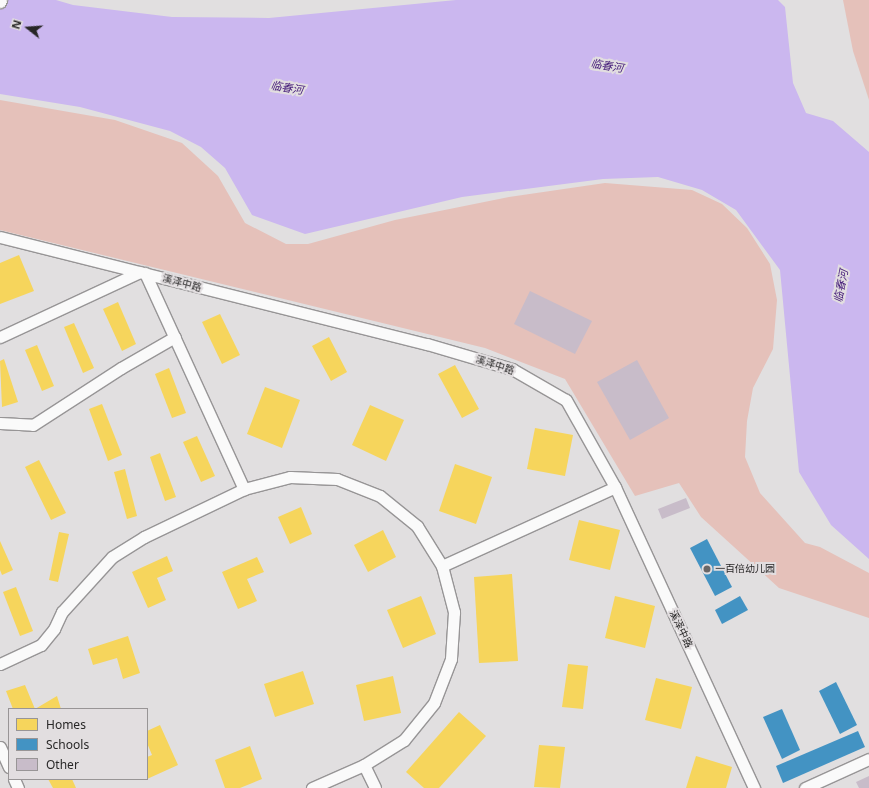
<!DOCTYPE html>
<meta charset="utf-8">
<style>
body{margin:0}
#map{position:relative;width:869px;height:788px;overflow:hidden;background:#e1dfe0;font-family:"Noto Sans","Noto Sans SC",sans-serif}
div>[style]{position:absolute}
.green>*{inset:0;background:#e5c1ba}
.water>*{inset:0;background:#cbb7ef}
.homes>*{inset:0;background:#f6d55c}
.schools>*{inset:0;background:#4393c3}
.building>*{inset:0;background:#c8bcc9}
.roads{filter:drop-shadow(1px 0 #979596) drop-shadow(-1px 0 #979596) drop-shadow(0 1px #979596) drop-shadow(0 -1px #979596)}
.minor>*{height:11px;margin:-5.5px;padding:0 5.5px;transform-origin:5.5px;border-radius:5.5px;background:#fafafa}
.dots>*{width:11px;height:11px;translate:-50% -50%;box-sizing:border-box;border:2px solid #e2dee0;border-radius:50%}
span{translate:-50% -50%;white-space:nowrap;text-align:center;line-height:1.15;-webkit-text-stroke:4px #e2dee0;paint-order:stroke}
.street-label{font-size:10px;color:#282727}
.poi-label{font-size:10px;color:#282727}
.left{translate:0 -50%;text-align:left}
.water-label{font-size:11px;color:#4a227c;font-style:italic}
.legend{position:absolute;left:8px;top:708px;width:140px;height:72px;box-sizing:border-box;background:#e2dee0;border:1px solid #989596;margin:0;padding:5px 7px;list-style:none;font-size:12px;color:#282727}
.legend li{display:flex;align-items:center;gap:8px;height:20px}
.legend b{width:20px;border:1px solid #989596}
.north{position:absolute;left:8px;top:8px;width:40px;height:40px;-webkit-text-stroke:3px #e2dee0;paint-order:stroke;rotate:287deg;font-size:11px;font-weight:700;line-height:16px;text-align:center;color:#282727}
.north::after{content:'';display:block;margin:auto;width:14px;height:18px;background:#282727;clip-path:polygon(50% 0,100% 100%,50% 72%,0 100%)}
</style>
<div id="map">
<div class="green">
<div style="clip-path:polygon(843px 0,869px 0,869px 100px,853px 51px)"></div>
<div style="clip-path:polygon(0 100px,115px 120px,182px 143px,218px 176px,245px 223px,286px 244px,308px 244px,395px 220px,509px 197px,605px 183px,692px 190px,722px 204px,747px 228px,770px 264px,777px 300px,773px 349px,753px 388px,747px 421px,745px 457px,760px 493px,805px 543px,820px 547px,869px 573px,869px 618px,779px 588px,701px 517px,679px 483px,635px 496px,565px 379px,485px 348px,0 230px)"></div>
</div>
<div class="water">
<div style="clip-path:polygon(0 0,56px 0,73px 5px,172px 17px,269px 18px,456px 0,778px 0,785px 7px,793px 83px,806px 113px,833px 121px,869px 152px,869px 559px,831px 525px,799px 472px,780px 270px,736px 210px,702px 190px,658px 177px,603px 179px,462px 197px,305px 234px,252px 215px,225px 168px,201px 147px,170px 131px,80px 107px,0 94px)"></div>
</div>
<div class="homes">
<div style="clip-path:polygon(19px 255px,34px 291px,0 304px,0 263px)"></div>
<div style="clip-path:polygon(118px 302px,136px 344px,122px 351px,103px 309px)"></div>
<div style="clip-path:polygon(220px 314px,240px 355px,222px 364px,202px 322px)"></div>
<div style="clip-path:polygon(74px 323px,94px 368px,83px 373px,64px 327px)"></div>
<div style="clip-path:polygon(329px 337px,347px 372px,331px 381px,312px 346px)"></div>
<div style="clip-path:polygon(37px 345px,54px 386px,42px 391px,25px 350px)"></div>
<div style="clip-path:polygon(4px 359px,18px 402px,2px 407px,0 361px)"></div>
<div style="clip-path:polygon(455px 365px,479px 409px,462px 418px,438px 374px)"></div>
<div style="clip-path:polygon(169px 368px,186px 413px,172px 418px,155px 374px)"></div>
<div style="clip-path:polygon(265px 387px,300px 400px,282px 448px,247px 434px)"></div>
<div style="clip-path:polygon(102px 404px,122px 455px,108px 461px,89px 409px)"></div>
<div style="clip-path:polygon(370px 405px,404px 420px,386px 461px,352px 445px)"></div>
<div style="clip-path:polygon(535px 428px,573px 435px,565px 476px,527px 469px)"></div>
<div style="clip-path:polygon(197px 436px,215px 476px,201px 482px,183px 442px)"></div>
<div style="clip-path:polygon(160px 453px,176px 497px,165px 501px,150px 457px)"></div>
<div style="clip-path:polygon(39px 460px,66px 513px,51px 520px,25px 467px)"></div>
<div style="clip-path:polygon(455px 464px,492px 477px,476px 524px,439px 511px)"></div>
<div style="clip-path:polygon(125px 469px,137px 516px,127px 519px,114px 472px)"></div>
<div style="clip-path:polygon(301px 507px,312px 534px,290px 544px,278px 517px)"></div>
<div style="clip-path:polygon(579px 520px,620px 530px,610px 570px,569px 560px)"></div>
<div style="clip-path:polygon(383px 530px,396px 557px,368px 572px,354px 545px)"></div>
<div style="clip-path:polygon(59px 532px,69px 534px,58px 582px,49px 580px)"></div>
<div style="clip-path:polygon(0 541px,13px 570px,2px 575px,0 570px)"></div>
<div style="clip-path:polygon(167px 556px,173px 571px,157px 578px,166px 600px,148px 608px,132px 572px)"></div>
<div style="clip-path:polygon(257px 557px,264px 572px,247px 579px,257px 601px,238px 609px,222px 572px)"></div>
<div style="clip-path:polygon(512px 574px,518px 661px,479px 663px,474px 577px)"></div>
<div style="clip-path:polygon(16px 587px,33px 631px,20px 636px,3px 592px)"></div>
<div style="clip-path:polygon(421px 596px,436px 634px,403px 648px,387px 610px)"></div>
<div style="clip-path:polygon(615px 596px,655px 606px,645px 648px,605px 638px)"></div>
<div style="clip-path:polygon(128px 636px,140px 673px,123px 679px,117px 658px,93px 665px,88px 649px)"></div>
<div style="clip-path:polygon(568px 664px,588px 666px,583px 709px,562px 707px)"></div>
<div style="clip-path:polygon(303px 671px,314px 704px,275px 717px,264px 684px)"></div>
<div style="clip-path:polygon(393px 676px,401px 713px,364px 721px,356px 685px)"></div>
<div style="clip-path:polygon(656px 678px,692px 687px,681px 729px,645px 720px)"></div>
<div style="clip-path:polygon(25px 685px,35px 709px,57px 696px,61px 709px,13px 709px,6px 691px)"></div>
<div style="clip-path:polygon(459px 712px,486px 736px,439px 788px,424px 788px,406px 772px)"></div>
<div style="clip-path:polygon(160px 725px,178px 765px,147px 779px,147px 757px,152px 755px,147px 743px,147px 731px)"></div>
<div style="clip-path:polygon(539px 745px,565px 747px,560px 788px,534px 787px)"></div>
<div style="clip-path:polygon(250px 746px,262px 779px,240px 788px,225px 788px,215px 760px)"></div>
<div style="clip-path:polygon(696px 756px,732px 767px,726px 788px,686px 788px)"></div>
<div style="clip-path:polygon(48px 779px,72px 779px,76px 788px,53px 788px)"></div>
</div>
<div class="schools">
<div style="clip-path:polygon(707px 539px,732px 587px,715px 596px,690px 548px)"></div>
<div style="clip-path:polygon(740px 596px,748px 610px,722px 624px,715px 610px)"></div>
<div style="clip-path:polygon(836px 682px,857px 725px,840px 734px,819px 691px)"></div>
<div style="clip-path:polygon(782px 709px,800px 750px,782px 759px,763px 717px)"></div>
<div style="clip-path:polygon(858px 731px,865px 747px,783px 783px,776px 766px)"></div>
</div>
<div class="building">
<div style="clip-path:polygon(530px 291px,592px 321px,575px 354px,514px 324px)"></div>
<div style="clip-path:polygon(637px 360px,669px 418px,630px 440px,597px 382px)"></div>
<div style="clip-path:polygon(686px 498px,690px 508px,662px 519px,658px 509px)"></div>
<div style="clip-path:polygon(869px 776px,869px 788px,859px 788px,856px 782px)"></div>
</div>
<div class="roads">
<div class="minor">
<div style="left:0;top:2px;width:2px;rotate:-63deg"></div>
<div style="left:0;top:237px;width:440px;rotate:14.1deg"></div>
<div style="left:427px;top:344px;width:89px;rotate:16.4deg"></div>
<div style="left:512px;top:369px;width:62px;rotate:29.9deg"></div>
<div style="left:566px;top:400px;width:100px;rotate:60.6deg"></div>
<div style="left:615px;top:487px;width:332px;rotate:65.2deg"></div>
<div style="left:145px;top:273px;width:238px;rotate:65.4deg"></div>
<div style="left:0;top:337px;width:154px;rotate:-24.9deg"></div>
<div style="left:0;top:423px;width:33px;rotate:3deg"></div>
<div style="left:33px;top:425px;width:105px;rotate:-32.9deg"></div>
<div style="left:121px;top:368px;width:62px;rotate:-29.9deg"></div>
<div style="left:442px;top:566px;width:190px;rotate:-24.5deg"></div>
<div style="left:0;top:664px;width:45px;rotate:-24.9deg"></div>
<div style="left:41px;top:645px;width:21px;rotate:-51deg"></div>
<div style="left:54px;top:629px;width:19px;rotate:-65deg"></div>
<div style="left:62px;top:612px;width:74px;rotate:-47.7deg"></div>
<div style="left:112px;top:557px;width:38px;rotate:-32deg"></div>
<div style="left:144px;top:537px;width:111px;rotate:-25.6deg"></div>
<div style="left:244px;top:489px;width:48px;rotate:-14.6deg"></div>
<div style="left:290px;top:477px;width:47px;rotate:2.4deg"></div>
<div style="left:337px;top:479px;width:46px;rotate:21.6deg"></div>
<div style="left:380px;top:496px;width:48px;rotate:39deg"></div>
<div style="left:417px;top:526px;width:47px;rotate:58deg"></div>
<div style="left:442px;top:566px;width:48px;rotate:75.4deg"></div>
<div style="left:454px;top:612px;width:47px;rotate:93.7deg"></div>
<div style="left:451px;top:659px;width:47px;rotate:111.1deg"></div>
<div style="left:434px;top:703px;width:48px;rotate:129deg"></div>
<div style="left:404px;top:740px;width:47px;rotate:148deg"></div>
<div style="left:364px;top:765px;width:57px;rotate:156.1deg"></div>
<div style="left:0;top:747px;width:22px;rotate:66deg"></div>
<div style="left:364px;top:765px;width:25px;rotate:64deg"></div>
<div style="left:14px;top:779px;width:10px;rotate:66deg"></div>
<div style="left:805px;top:788px;width:70px;rotate:-24.4deg"></div>
</div>
</div>
<div class="dots">
<div style="left:707px;top:569px;background:#696768"></div>
</div>
<div class="street-label">
<span style="left:182px;top:283px;rotate:15deg">溪泽中路</span>
<span style="left:495px;top:365px;rotate:18deg">溪泽中路</span>
<span style="left:681px;top:629px;rotate:65deg">溪泽中路</span>
</div>
<div class="poi-label">
<span class="left" style="left:715px;top:569px">一百倍幼儿园</span>
</div>
<div class="water-label">
<span style="left:607px;top:66px;rotate:9deg">临春河</span>
<span style="left:287px;top:88px;rotate:9deg">临春河</span>
<span style="left:841px;top:286px;rotate:-79deg">临春河</span>
</div>
<ul class="legend">
<li><b style="height:11px;background:#f6d55c"></b>Homes</li>
<li><b style="height:11px;background:#4393c3"></b>Schools</li>
<li><b style="height:11px;background:#c8bcc9"></b>Other</li>
</ul>
<div class="north">N</div>
</div>
